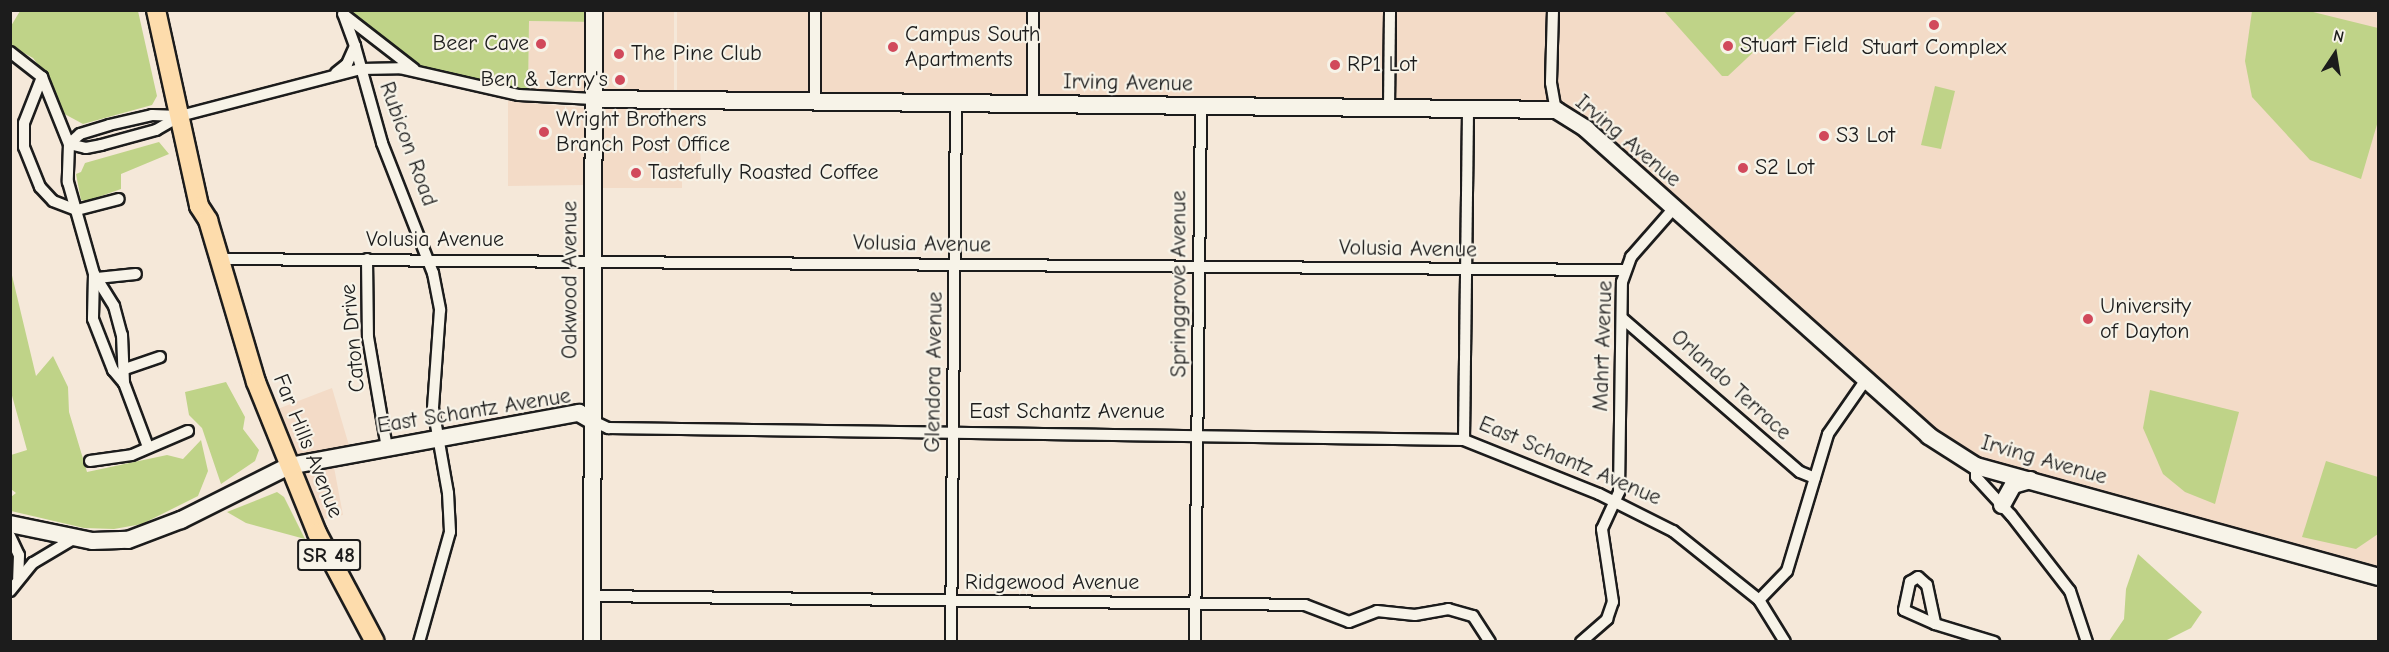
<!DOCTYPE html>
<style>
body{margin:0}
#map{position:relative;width:2389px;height:652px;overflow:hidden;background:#f5e8d9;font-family:"Comic Neue",sans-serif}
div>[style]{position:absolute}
.built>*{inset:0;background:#f3dbc7}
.green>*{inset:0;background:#bfd388}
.roads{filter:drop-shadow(2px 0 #1c1c1c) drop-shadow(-2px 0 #1c1c1c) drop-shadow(0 2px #1c1c1c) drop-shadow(0 -2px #1c1c1c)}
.street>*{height:10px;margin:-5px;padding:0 5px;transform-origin:5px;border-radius:5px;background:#f7f3e8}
.secondary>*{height:16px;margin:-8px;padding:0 8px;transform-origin:8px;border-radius:8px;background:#f7f3e8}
.primary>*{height:18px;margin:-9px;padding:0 9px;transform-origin:9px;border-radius:9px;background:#fddcac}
.dots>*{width:16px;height:16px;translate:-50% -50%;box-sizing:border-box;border:3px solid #f7f3e8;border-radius:50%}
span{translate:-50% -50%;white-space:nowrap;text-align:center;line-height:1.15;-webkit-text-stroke:4.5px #f7f3e8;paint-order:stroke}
.shield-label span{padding:2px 4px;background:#f7f3e8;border:2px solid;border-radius:4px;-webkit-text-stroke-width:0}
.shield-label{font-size:21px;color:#1c1c1c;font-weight:700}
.poi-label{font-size:22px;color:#1c1c1c}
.left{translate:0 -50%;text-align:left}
.right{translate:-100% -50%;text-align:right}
.street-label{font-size:22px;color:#1c1c1c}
.frame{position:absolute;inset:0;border:12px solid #1c1c1c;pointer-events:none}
.north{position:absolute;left:2305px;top:24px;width:60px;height:60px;-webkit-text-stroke:4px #f7f3e8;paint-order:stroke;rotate:12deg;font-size:16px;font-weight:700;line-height:24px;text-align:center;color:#1c1c1c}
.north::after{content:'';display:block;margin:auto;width:21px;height:27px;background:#1c1c1c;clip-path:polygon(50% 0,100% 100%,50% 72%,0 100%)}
</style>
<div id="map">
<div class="built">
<div style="clip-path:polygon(677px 10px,2378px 11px,2378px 577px,1976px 466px,1566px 113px,677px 101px)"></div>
<div style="clip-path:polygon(600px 11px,674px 11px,674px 94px,599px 93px)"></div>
<div style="clip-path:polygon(529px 21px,587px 22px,587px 92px,528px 90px)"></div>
<div style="clip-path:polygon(508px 101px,585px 108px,586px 185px,508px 186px)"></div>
<div style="clip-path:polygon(699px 106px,701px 174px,682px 174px,682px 188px,598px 188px,598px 107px)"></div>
<div style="clip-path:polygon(332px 388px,353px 459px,333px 462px,343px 515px,324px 519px,275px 410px)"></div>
</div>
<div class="green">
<div style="clip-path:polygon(594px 10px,594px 22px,529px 21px,528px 96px,416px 71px,341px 11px)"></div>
<div style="clip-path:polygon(20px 11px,138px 11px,157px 96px,152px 105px,83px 124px,59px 111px,53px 85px,33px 58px,11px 46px,11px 26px)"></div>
<div style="clip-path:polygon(1664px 11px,1797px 11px,1728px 76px,1722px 76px)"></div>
<div style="clip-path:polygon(2252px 11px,2309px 11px,2378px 28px,2378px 121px,2361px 179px,2310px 160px,2252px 97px,2245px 61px)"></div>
<div style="clip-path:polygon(1935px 86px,1955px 91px,1941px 149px,1921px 145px)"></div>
<div style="clip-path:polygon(159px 142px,169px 154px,121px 174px,121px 189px,87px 201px,81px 200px,76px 174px,81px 172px,85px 163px)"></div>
<div style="clip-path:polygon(10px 267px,36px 376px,53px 356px,68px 387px,69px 412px,87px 472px,167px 455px,183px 459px,201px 440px,208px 471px,198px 496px,142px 524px,114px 529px,84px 528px,11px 511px,11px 497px,16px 493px,11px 489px,11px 455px,27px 450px,11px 392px)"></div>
<div style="clip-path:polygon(226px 382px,245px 417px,243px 429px,259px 450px,255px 461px,221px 484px,202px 428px,189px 415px,185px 392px)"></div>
<div style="clip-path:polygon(2150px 390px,2239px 412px,2215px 504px,2185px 492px,2163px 474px,2143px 428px)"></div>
<div style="clip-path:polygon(2326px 461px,2378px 477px,2378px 534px,2356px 549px,2302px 537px)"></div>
<div style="clip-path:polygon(277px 492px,284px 497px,305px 539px,246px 523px,227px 512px)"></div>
<div style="clip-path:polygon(2138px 554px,2202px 612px,2191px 628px,2165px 641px,2109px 641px,2124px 619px,2126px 589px)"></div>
</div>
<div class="roads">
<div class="street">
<div style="left:1553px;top:10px;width:73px;rotate:91.6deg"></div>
<div style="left:1551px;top:83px;width:27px;rotate:80deg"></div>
<div style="left:343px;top:14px;width:90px;rotate:37.8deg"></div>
<div style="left:355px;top:46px;width:101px;rotate:74.4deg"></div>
<div style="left:382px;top:143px;width:140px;rotate:68.6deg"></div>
<div style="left:433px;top:273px;width:38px;rotate:79deg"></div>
<div style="left:440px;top:310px;width:98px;rotate:94.1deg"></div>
<div style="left:433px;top:408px;width:86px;rotate:80deg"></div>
<div style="left:448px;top:493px;width:39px;rotate:87deg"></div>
<div style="left:450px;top:532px;width:114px;rotate:105.7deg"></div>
<div style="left:10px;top:52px;width:41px;rotate:38deg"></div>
<div style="left:42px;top:77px;width:72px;rotate:68.1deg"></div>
<div style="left:69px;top:144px;width:38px;rotate:92deg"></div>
<div style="left:68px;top:182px;width:96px;rotate:74.2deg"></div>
<div style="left:94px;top:274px;width:45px;rotate:91.3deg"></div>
<div style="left:93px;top:319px;width:55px;rotate:68.6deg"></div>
<div style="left:113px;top:370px;width:17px;rotate:50deg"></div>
<div style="left:124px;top:383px;width:68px;rotate:69.4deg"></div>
<div style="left:336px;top:73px;width:14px;rotate:-39deg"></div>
<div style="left:347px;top:64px;width:20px;rotate:-66deg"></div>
<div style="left:355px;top:46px;width:32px;rotate:-110deg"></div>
<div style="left:42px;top:77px;width:49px;rotate:111.4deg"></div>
<div style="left:24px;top:123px;width:24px;rotate:90deg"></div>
<div style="left:24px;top:147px;width:43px;rotate:68.2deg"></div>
<div style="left:40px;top:187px;width:19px;rotate:47deg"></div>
<div style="left:53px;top:201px;width:26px;rotate:21deg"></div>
<div style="left:77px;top:210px;width:43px;rotate:-14.7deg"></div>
<div style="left:815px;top:102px;width:92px;rotate:-90deg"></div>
<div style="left:1033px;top:105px;width:95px;rotate:-90deg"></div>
<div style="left:1389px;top:108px;width:98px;rotate:-89.4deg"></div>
<div style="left:69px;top:144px;width:15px;rotate:-42deg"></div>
<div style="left:80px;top:134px;width:30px;rotate:-17deg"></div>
<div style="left:109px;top:125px;width:44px;rotate:-13.1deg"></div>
<div style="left:152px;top:115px;width:28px;rotate:2deg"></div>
<div style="left:180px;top:116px;width:187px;rotate:-14.6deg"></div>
<div style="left:361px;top:69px;width:39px;rotate:-1deg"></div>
<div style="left:400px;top:68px;width:122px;rotate:12.8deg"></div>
<div style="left:519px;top:95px;width:74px;rotate:3.1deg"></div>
<div style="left:69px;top:144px;width:17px;rotate:13deg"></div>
<div style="left:86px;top:148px;width:15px;rotate:-11deg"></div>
<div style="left:101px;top:145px;width:57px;rotate:-15.3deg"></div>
<div style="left:156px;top:130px;width:28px;rotate:-30deg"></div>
<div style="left:218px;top:259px;width:1407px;rotate:0.45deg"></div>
<div style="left:367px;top:259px;width:78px;rotate:89.3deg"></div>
<div style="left:368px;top:337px;width:113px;rotate:80.3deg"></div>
<div style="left:94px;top:274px;width:38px;rotate:58deg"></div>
<div style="left:114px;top:306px;width:30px;rotate:75deg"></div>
<div style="left:122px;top:335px;width:48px;rotate:87.6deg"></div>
<div style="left:97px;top:278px;width:39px;rotate:-6deg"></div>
<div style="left:1622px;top:318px;width:235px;rotate:40.9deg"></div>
<div style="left:1800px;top:472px;width:16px;rotate:22deg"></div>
<div style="left:125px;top:369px;width:37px;rotate:-19deg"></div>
<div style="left:593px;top:421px;width:17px;rotate:25deg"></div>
<div style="left:608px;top:428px;width:856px;rotate:0.8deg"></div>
<div style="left:1464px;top:440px;width:145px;rotate:21.8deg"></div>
<div style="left:1599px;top:494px;width:83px;rotate:26.6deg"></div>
<div style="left:1673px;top:531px;width:110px;rotate:38.7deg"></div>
<div style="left:1759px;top:600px;width:49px;rotate:58.2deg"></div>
<div style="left:1464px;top:440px;width:331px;rotate:-89.3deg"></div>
<div style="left:90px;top:461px;width:42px;rotate:-8.1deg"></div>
<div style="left:132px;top:455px;width:61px;rotate:-23.2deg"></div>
<div style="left:1976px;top:466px;width:11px;rotate:90deg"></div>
<div style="left:1976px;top:477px;width:52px;rotate:47.4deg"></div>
<div style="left:2011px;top:515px;width:96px;rotate:52.2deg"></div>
<div style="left:2070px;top:591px;width:54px;rotate:71.6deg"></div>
<div style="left:10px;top:536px;width:21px;rotate:65deg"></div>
<div style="left:19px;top:555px;width:23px;rotate:92deg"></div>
<div style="left:1918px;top:577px;width:12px;rotate:42deg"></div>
<div style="left:1927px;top:585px;width:40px;rotate:78deg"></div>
<div style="left:1935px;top:624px;width:34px;rotate:-156deg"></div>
<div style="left:1904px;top:610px;width:29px;rotate:-78deg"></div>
<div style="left:1910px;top:582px;width:9px;rotate:-32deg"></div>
<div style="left:10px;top:591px;width:36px;rotate:-51deg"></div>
<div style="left:33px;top:563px;width:49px;rotate:-30.8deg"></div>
<div style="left:592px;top:596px;width:713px;rotate:0.72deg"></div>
<div style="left:1305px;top:605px;width:47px;rotate:21.1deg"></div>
<div style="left:1349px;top:622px;width:30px;rotate:-21deg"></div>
<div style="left:1377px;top:611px;width:38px;rotate:6deg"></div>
<div style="left:1415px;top:615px;width:34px;rotate:-10deg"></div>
<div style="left:1448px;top:609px;width:26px;rotate:16deg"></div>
<div style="left:1473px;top:616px;width:31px;rotate:57deg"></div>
<div style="left:1759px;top:600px;width:40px;rotate:-46deg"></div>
<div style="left:1787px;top:571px;width:143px;rotate:-73.3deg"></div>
<div style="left:1828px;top:434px;width:65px;rotate:-55.1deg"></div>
<div style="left:1935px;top:624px;width:62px;rotate:17deg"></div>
<div style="left:951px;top:642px;width:538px;rotate:-89.47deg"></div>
<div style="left:1195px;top:642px;width:536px;rotate:-89.36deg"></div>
<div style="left:1581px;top:642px;width:35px;rotate:-41deg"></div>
<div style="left:1607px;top:619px;width:18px;rotate:-71deg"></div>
<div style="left:1613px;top:602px;width:74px;rotate:-98.6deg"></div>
<div style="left:1602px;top:529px;width:41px;rotate:-65.3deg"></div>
<div style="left:1619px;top:492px;width:210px;rotate:-89.2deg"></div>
<div style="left:1622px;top:282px;width:27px;rotate:-70deg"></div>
<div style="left:1631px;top:257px;width:65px;rotate:-48.7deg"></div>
</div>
<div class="secondary">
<div style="left:593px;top:99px;width:963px;rotate:0.65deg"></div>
<div style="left:1556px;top:110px;width:36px;rotate:32deg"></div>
<div style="left:1586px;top:129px;width:460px;rotate:41.8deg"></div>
<div style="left:1929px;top:436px;width:56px;rotate:32.6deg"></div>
<div style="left:1976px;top:466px;width:417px;rotate:15.4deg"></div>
<div style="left:2002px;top:505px;width:23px;rotate:-61deg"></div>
<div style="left:2013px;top:485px;width:18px;rotate:-16deg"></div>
<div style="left:10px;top:524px;width:84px;rotate:11.7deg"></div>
<div style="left:92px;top:541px;width:36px;rotate:-2deg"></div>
<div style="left:128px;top:540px;width:57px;rotate:-20.7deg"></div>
<div style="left:181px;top:520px;width:121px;rotate:-26.6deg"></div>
<div style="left:289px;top:466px;width:295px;rotate:-10.4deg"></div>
<div style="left:579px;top:413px;width:16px;rotate:30deg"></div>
<div style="left:592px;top:642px;width:632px;rotate:-89.82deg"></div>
</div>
<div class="primary">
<div style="left:156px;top:10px;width:201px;rotate:77.6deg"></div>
<div style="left:199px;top:206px;width:17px;rotate:57deg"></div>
<div style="left:208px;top:220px;width:169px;rotate:73.5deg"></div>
<div style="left:256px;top:382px;width:163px;rotate:68deg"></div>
<div style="left:317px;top:533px;width:123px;rotate:62deg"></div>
</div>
</div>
<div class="dots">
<div style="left:1934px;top:25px;background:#d1495b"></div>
<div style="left:541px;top:44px;background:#d1495b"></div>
<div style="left:1728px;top:46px;background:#d1495b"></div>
<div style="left:893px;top:47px;background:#d1495b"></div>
<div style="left:619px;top:54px;background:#d1495b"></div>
<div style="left:1335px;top:65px;background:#d1495b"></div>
<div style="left:620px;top:80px;background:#d1495b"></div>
<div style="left:544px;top:132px;background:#d1495b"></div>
<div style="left:1824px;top:136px;background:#d1495b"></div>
<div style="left:1743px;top:168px;background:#d1495b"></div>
<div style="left:636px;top:173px;background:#d1495b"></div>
<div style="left:2088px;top:319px;background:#d1495b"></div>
</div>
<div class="shield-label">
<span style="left:329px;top:555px">SR 48</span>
</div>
<div class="poi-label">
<span class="left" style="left:905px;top:47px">Campus South<br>Apartments</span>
<span class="right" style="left:529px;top:44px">Beer Cave</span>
<span class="left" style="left:1740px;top:46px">Stuart Field</span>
<span style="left:1934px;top:48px">Stuart Complex</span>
<span class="left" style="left:631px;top:54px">The Pine Club</span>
<span class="left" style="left:1347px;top:65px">RP1 Lot</span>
<span class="right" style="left:608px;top:80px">Ben &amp; Jerry's</span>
<span class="left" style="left:556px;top:132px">Wright Brothers<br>Branch Post Office</span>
<span class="left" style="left:1836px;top:136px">S3 Lot</span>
<span class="left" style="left:1755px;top:168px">S2 Lot</span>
<span class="left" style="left:648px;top:173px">Tastefully Roasted Coffee</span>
<span class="left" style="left:2100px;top:319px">University<br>of Dayton</span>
</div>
<div class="street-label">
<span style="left:1128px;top:83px;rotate:1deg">Irving Avenue</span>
<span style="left:1628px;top:141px;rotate:40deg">Irving Avenue</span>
<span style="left:408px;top:144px;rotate:70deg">Rubicon Road</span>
<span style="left:435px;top:240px">Volusia Avenue</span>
<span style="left:922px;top:244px;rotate:1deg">Volusia Avenue</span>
<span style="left:1408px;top:249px;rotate:1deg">Volusia Avenue</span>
<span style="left:570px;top:280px;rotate:-90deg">Oakwood Avenue</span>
<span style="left:1179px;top:284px;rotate:-90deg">Springgrove Avenue</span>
<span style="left:353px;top:338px;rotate:-95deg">Caton Drive</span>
<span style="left:1603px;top:346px;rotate:-88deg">Mahrt Avenue</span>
<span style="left:934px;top:372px;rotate:-89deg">Glendora Avenue</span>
<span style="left:1731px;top:385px;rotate:42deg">Orlando Terrace</span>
<span style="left:474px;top:411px;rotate:-9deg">East Schantz Avenue</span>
<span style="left:1067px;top:412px">East Schantz Avenue</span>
<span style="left:308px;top:446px;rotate:68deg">Far Hills Avenue</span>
<span style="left:2044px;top:460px;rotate:16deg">Irving Avenue</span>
<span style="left:1570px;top:461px;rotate:23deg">East Schantz Avenue</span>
<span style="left:1052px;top:583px">Ridgewood Avenue</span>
</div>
<div class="frame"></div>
<div class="north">N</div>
</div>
